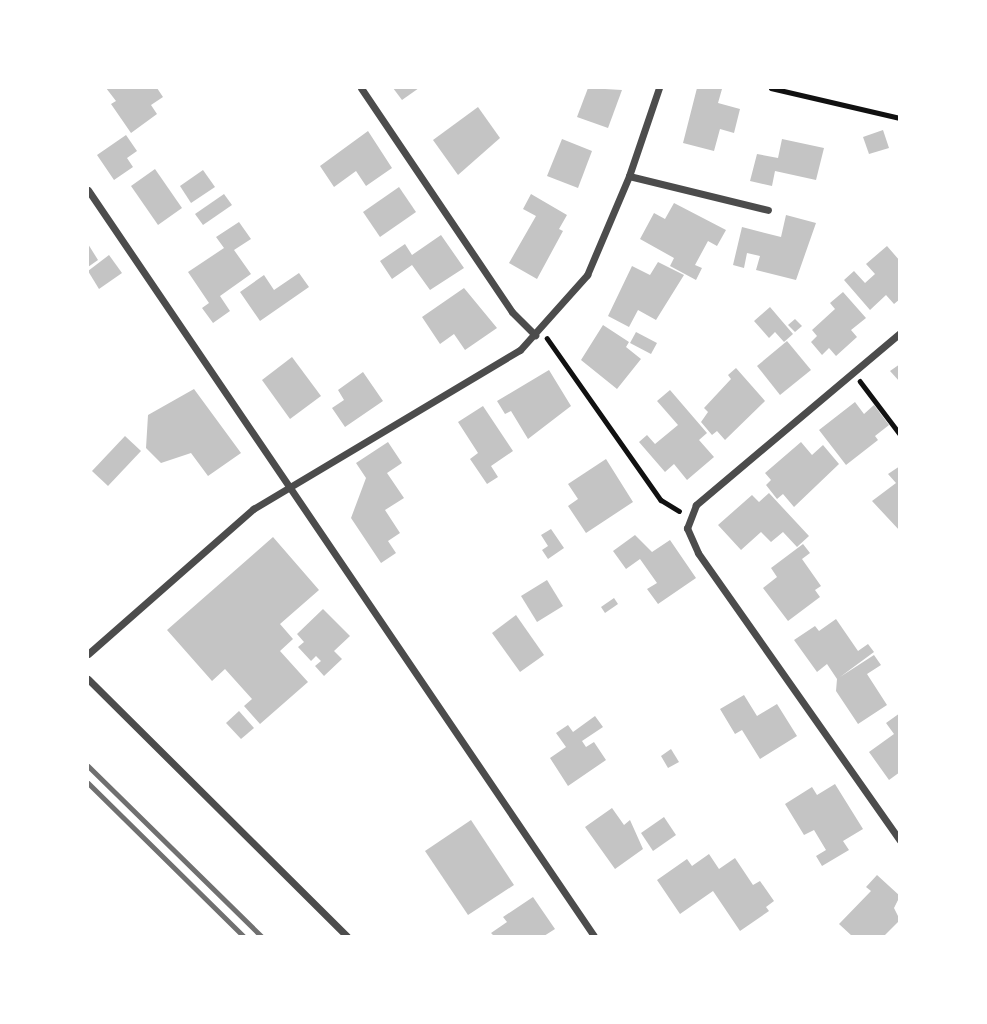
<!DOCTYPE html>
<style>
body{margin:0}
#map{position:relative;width:987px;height:1024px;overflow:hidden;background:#fff;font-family:"Crimson Pro",serif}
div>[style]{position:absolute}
.building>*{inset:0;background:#c4c4c4}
.path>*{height:4.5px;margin:-2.25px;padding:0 2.25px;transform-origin:2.25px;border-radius:2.25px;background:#111}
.minor>*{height:7px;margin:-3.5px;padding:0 3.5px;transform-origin:3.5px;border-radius:3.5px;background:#4c4c4c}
.rail>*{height:5px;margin:-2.5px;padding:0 2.5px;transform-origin:2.5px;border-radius:2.5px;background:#707070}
span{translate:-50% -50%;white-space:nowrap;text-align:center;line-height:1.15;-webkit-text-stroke:7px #fff;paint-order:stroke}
.frame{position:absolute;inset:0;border:89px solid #fff;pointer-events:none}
</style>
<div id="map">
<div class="building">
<div style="clip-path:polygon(106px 88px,157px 88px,163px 97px,151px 105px,157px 114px,131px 133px,111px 104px,116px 101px)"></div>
<div style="clip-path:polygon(393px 88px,419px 88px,402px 100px)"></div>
<div style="clip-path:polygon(588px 88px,622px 90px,608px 128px,577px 117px)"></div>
<div style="clip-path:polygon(697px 88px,722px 89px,718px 103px,740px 109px,734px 133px,720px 129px,714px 151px,683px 143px)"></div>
<div style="clip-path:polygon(478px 107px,500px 138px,458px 175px,433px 140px)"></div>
<div style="clip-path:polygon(883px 130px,889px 148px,869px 154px,863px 137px)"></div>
<div style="clip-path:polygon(368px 131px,392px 168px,366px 186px,356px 171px,334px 187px,320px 166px)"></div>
<div style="clip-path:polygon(126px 135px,137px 151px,127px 158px,133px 167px,114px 180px,97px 155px)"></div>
<div style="clip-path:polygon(562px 139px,592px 151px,578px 188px,547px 176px)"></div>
<div style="clip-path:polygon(782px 139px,824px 148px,816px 180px,775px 171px,772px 186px,750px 181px,757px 154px,778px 158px)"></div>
<div style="clip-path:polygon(155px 169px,182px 208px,158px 225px,131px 186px)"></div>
<div style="clip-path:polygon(203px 170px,215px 187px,191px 203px,180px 186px)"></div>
<div style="clip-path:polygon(399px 187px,416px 212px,380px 237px,363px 212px)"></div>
<div style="clip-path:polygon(224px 194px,232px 205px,203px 225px,195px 214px)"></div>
<div style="clip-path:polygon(531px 194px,567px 215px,559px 229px,563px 231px,537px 279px,509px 263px,536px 216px,523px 209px)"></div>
<div style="clip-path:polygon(674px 203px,726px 230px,717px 246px,708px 241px,695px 265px,702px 268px,696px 280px,670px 266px,674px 258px,640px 239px,654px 213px,665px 219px)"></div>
<div style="clip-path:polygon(786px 215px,816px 223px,796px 280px,756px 270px,760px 256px,747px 253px,744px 268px,733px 265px,742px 227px,781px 237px)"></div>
<div style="clip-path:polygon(239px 222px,251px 239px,234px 250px,251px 274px,220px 296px,230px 311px,213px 323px,202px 308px,209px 303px,188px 272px,224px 248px,216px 237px)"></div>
<div style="clip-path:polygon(441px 235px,464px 268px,430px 290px,412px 265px,392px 279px,380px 261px,405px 244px,412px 255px)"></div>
<div style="clip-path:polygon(88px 244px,98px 260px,88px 267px)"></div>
<div style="clip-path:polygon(887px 246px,900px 261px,900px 299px,894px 304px,886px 295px,870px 310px,844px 280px,854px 271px,865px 283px,875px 274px,866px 264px)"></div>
<div style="clip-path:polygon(109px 255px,122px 273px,99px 289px,88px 271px)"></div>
<div style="clip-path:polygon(658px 262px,684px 275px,656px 320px,638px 310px,629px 327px,608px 316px,632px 266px,650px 275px)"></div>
<div style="clip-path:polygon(299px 273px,309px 287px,260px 321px,240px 292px,264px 275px,274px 290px)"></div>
<div style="clip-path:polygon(464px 288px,497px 328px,465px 350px,454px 334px,440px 344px,422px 317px)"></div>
<div style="clip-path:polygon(843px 292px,866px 318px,851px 330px,857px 337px,836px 356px,829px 348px,822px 355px,811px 342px,817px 336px,812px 330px,835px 309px,830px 303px)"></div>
<div style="clip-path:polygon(770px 307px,793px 334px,784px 342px,775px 332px,769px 338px,754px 321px)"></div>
<div style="clip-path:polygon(795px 319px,802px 326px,795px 332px,788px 325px)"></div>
<div style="clip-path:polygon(603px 325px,629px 342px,626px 347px,641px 359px,617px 389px,581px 360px)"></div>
<div style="clip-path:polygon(636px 332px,657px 343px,651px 354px,630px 343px)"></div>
<div style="clip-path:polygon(787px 341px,811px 370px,780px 395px,757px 366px)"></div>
<div style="clip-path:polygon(292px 357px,321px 396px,290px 419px,262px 380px)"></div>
<div style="clip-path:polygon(900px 364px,900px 382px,890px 371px)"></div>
<div style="clip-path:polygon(736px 368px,765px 401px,725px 440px,717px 431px,712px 435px,701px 422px,708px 412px,704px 408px,731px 379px,728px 375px)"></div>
<div style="clip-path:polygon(549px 370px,571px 406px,528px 439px,511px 411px,505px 414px,497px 401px)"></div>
<div style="clip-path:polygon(363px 372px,383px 401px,345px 427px,332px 408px,344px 400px,338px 390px)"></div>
<div style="clip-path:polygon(194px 389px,241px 453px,208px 476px,191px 453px,161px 463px,146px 448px,148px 415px)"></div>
<div style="clip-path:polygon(670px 390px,707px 433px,699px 440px,714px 457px,687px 480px,674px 464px,665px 472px,639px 442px,647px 435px,655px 444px,678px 425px,657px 401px)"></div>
<div style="clip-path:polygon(855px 402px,864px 414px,874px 405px,889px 425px,875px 436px,878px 440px,846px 465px,819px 430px)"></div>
<div style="clip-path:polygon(483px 406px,513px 451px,491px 466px,498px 477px,487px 484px,470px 459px,478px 453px,458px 422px)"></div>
<div style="clip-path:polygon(125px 436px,141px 451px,108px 486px,92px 471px)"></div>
<div style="clip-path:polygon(388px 442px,402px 463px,387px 473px,404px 498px,385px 510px,400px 533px,388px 541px,396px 553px,381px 563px,351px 518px,366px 478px,356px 463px)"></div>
<div style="clip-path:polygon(801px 442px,812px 455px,823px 445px,839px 464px,794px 507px,783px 494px,777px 499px,766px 485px,771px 480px,765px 473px)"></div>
<div style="clip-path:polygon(606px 459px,633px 502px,586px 533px,568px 506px,578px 499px,568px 484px)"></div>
<div style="clip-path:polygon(900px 466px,900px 531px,872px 501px,896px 483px,888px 474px)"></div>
<div style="clip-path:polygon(769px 493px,809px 536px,797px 547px,783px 532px,771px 542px,761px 532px,741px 550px,718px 525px,752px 495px,759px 502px)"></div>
<div style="clip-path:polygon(551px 529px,564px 548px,548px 559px,542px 550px,548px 546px,541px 535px)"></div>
<div style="clip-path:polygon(635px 535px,652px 552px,670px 540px,696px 578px,658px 604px,647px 589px,657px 583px,640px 559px,626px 569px,613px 551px)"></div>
<div style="clip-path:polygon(273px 537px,319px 590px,280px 624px,293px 639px,280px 651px,308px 682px,260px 724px,244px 706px,252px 699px,225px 669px,212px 681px,167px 630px)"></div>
<div style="clip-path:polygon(803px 544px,810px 553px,802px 559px,821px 586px,815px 590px,820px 597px,788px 621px,763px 588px,777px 577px,771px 568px)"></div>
<div style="clip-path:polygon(547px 580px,563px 606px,537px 622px,521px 596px)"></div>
<div style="clip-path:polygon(614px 598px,618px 604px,605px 613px,601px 607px)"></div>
<div style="clip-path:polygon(323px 609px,350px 636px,334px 651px,342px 659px,324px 676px,315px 666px,321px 661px,316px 656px,311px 661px,298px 647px,304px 642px,297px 634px)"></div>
<div style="clip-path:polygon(516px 615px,544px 655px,520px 672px,492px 633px)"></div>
<div style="clip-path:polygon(836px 619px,858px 651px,868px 644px,874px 652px,840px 677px,874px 655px,881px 665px,867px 674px,887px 705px,858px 724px,836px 691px,837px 679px,827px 664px,817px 672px,794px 640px,815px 626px,819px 631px)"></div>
<div style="clip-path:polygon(744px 695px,757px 716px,777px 704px,797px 736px,760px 759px,742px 730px,735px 734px,720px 709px)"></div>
<div style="clip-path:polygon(239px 711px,254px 728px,241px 739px,226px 723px)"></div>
<div style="clip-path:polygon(900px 713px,900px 772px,889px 780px,869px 752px,894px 734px,886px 723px)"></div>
<div style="clip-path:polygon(595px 716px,603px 727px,582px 741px,586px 747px,594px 742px,606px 760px,568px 786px,550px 758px,566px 747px,556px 733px,568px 725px,573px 732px)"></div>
<div style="clip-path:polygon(671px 749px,679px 762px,668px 768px,661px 756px)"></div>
<div style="clip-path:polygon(835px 784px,863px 829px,843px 841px,849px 850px,822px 866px,816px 856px,826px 850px,814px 830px,804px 835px,785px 804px,812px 787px,817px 795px)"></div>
<div style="clip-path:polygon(612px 808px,624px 825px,630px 820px,643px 849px,615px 869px,585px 827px)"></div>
<div style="clip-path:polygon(664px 817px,676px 835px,653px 851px,641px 833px)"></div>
<div style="clip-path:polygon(471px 820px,514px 885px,468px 915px,425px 851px)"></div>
<div style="clip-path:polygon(709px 854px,719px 869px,735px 858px,753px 885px,760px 881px,774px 901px,766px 907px,769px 911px,740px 931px,713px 891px,680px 914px,657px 880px,687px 859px,692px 866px)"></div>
<div style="clip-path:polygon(877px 875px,900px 896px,894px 908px,900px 920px,884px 936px,852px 936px,839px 924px,871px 891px,866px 887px)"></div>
<div style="clip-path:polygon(533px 897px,555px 929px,544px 936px,494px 936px,491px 933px,507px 922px,503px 917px)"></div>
</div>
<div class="path">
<div style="left:771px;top:88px;width:132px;rotate:13.1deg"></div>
<div style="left:547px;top:338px;width:198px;rotate:54.9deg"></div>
<div style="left:661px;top:500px;width:21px;rotate:31deg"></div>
<div style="left:860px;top:381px;width:66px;rotate:53deg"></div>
</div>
<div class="minor">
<div style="left:361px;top:88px;width:270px;rotate:56deg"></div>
<div style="left:512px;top:312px;width:33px;rotate:45deg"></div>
<div style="left:629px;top:176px;width:143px;rotate:13.7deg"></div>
<div style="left:88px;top:190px;width:901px;rotate:55.85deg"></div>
<div style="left:900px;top:333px;width:267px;rotate:139.9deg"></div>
<div style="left:696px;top:505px;width:25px;rotate:111deg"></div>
<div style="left:687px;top:528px;width:27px;rotate:66deg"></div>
<div style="left:698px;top:553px;width:351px;rotate:54.9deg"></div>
<div style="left:88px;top:654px;width:220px;rotate:-41.3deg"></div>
<div style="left:253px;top:509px;width:311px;rotate:-30.8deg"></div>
<div style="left:520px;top:350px;width:101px;rotate:-48.2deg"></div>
<div style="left:587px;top:275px;width:108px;rotate:-67deg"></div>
<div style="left:629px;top:176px;width:93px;rotate:-71.2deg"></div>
<div style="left:88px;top:679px;width:365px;rotate:44.8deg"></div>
</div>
<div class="rail">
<div style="left:88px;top:766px;width:243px;rotate:44.5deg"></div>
<div style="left:88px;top:783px;width:218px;rotate:44.6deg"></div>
</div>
<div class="frame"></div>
</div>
